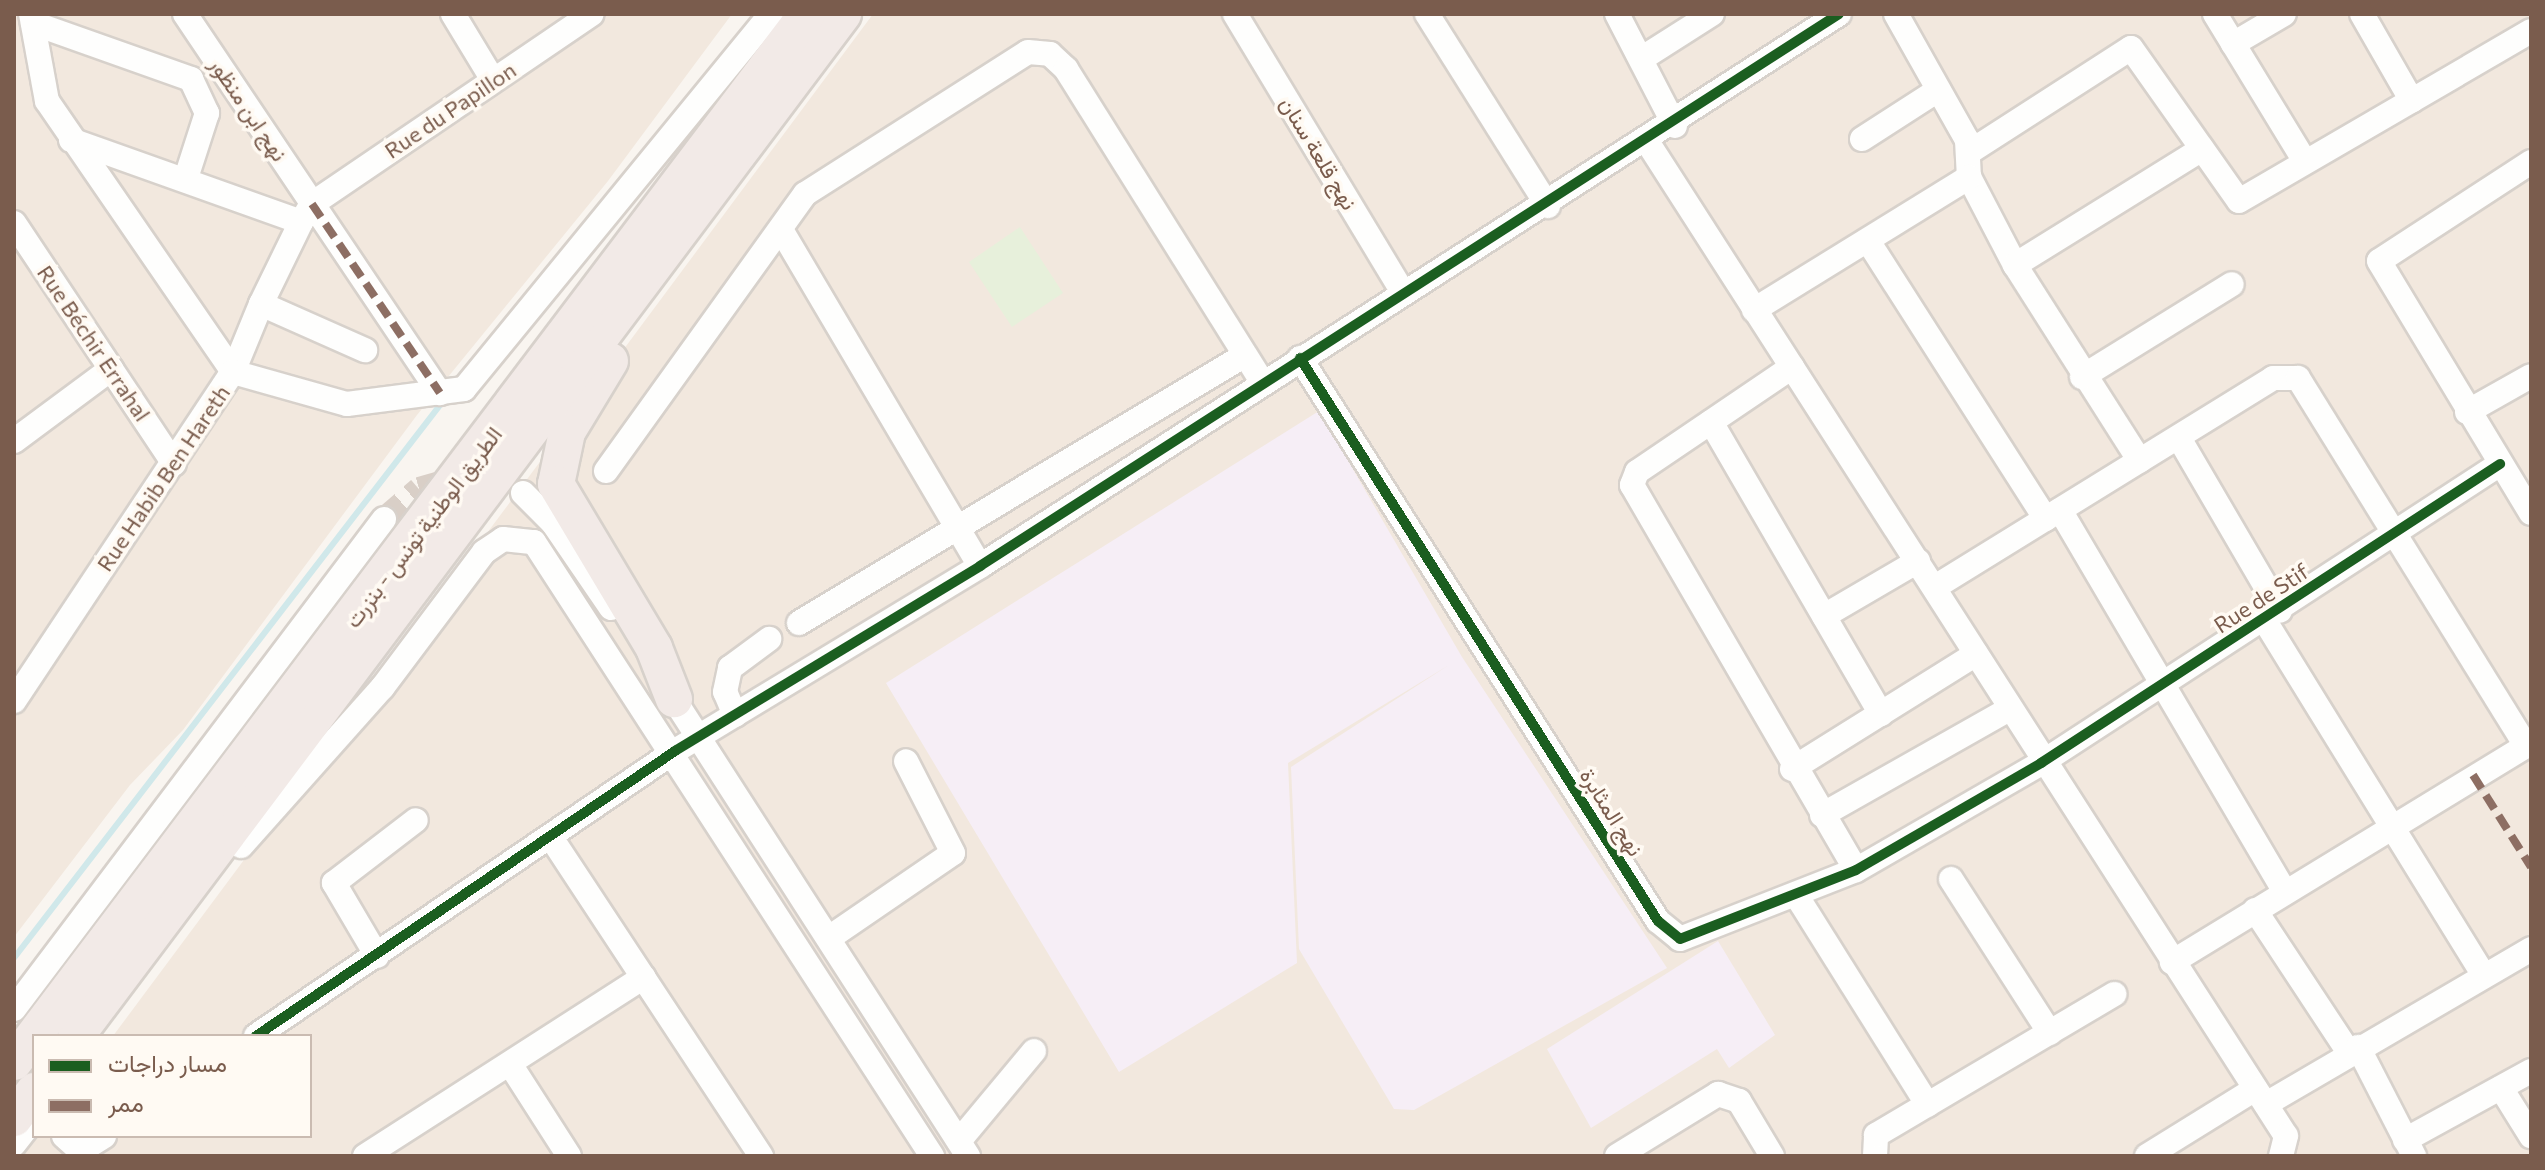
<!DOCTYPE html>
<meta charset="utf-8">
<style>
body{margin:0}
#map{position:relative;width:2545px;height:1170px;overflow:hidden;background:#f9f5f0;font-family:Commissioner,Vazirmatn,sans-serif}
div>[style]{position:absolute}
.residential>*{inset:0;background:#f2e8de}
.education>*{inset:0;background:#f6eef6}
.green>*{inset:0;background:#e7f0db}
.stream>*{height:6px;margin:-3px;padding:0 3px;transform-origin:3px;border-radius:3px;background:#d0e8ea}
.minor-tunnel>*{height:24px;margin-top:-12px;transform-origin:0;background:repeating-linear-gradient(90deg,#d9cfc7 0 24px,transparent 0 36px)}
.roads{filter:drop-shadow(2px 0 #d7d1cb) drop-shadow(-2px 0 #d7d1cb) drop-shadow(0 2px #d7d1cb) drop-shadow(0 -2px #d7d1cb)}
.minor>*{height:24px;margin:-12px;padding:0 12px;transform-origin:12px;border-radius:12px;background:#fefefd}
.highway>*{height:36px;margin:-18px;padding:0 18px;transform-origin:18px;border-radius:18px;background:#f2eae7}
.quiet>*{height:8px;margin-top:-4px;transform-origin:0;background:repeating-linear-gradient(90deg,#8d6e63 0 16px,transparent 0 24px)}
.cycleway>*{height:10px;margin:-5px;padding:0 5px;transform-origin:5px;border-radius:5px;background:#1b5e20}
span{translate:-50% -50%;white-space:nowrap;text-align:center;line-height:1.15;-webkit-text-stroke:7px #fffaf3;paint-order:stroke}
.street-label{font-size:22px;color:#7a5c4d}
.frame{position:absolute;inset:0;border:16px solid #7a5c4d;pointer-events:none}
.legend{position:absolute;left:32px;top:1034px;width:280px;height:104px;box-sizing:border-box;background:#fffaf3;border:2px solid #cabbb1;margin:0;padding:10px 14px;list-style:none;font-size:24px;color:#7a5c4d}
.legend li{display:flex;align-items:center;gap:16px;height:40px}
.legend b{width:40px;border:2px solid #cabbb1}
</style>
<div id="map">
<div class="residential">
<div style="clip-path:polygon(14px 14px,732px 14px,608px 181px,417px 415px,183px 730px,130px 785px,14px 937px)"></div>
<div style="clip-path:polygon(873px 14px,2531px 14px,2531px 1156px,23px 1156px,38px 1136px,310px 1136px,310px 1036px,113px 1036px)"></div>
</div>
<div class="education">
<div style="clip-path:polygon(1319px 411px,1462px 657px,1667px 968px,1414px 1110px,1394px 1109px,1299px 949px,1291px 767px,1449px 665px,1288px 763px,1297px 963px,1119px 1072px,886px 683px)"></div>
<div style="clip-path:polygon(1718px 941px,1775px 1035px,1729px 1068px,1717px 1049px,1591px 1128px,1547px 1049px)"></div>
</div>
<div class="green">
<div style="clip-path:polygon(1020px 227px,1063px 293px,1012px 327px,969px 262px)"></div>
</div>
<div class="stream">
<div style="left:14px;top:958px;width:698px;rotate:-52.39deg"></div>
</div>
<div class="minor-tunnel">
<div style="left:384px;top:519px;width:46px;rotate:-40.6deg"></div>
<div style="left:419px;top:489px;width:29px;rotate:-16deg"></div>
<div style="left:447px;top:481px;width:33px;rotate:-2deg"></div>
<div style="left:480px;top:480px;width:45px;rotate:16.8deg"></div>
</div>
<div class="roads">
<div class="minor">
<div style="left:31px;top:14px;width:88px;rotate:79.6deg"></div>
<div style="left:47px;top:101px;width:329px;rotate:55.5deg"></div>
<div style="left:185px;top:14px;width:457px;rotate:56.1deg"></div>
<div style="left:453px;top:14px;width:77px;rotate:58.8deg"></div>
<div style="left:1235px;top:14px;width:326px;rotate:58.9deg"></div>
<div style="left:1427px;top:14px;width:227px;rotate:57.8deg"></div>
<div style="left:1617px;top:14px;width:126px;rotate:62.6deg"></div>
<div style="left:1896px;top:14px;width:145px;rotate:60.6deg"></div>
<div style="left:1967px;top:140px;width:37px;rotate:87deg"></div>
<div style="left:1969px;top:177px;width:99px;rotate:62.4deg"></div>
<div style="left:2015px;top:265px;width:232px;rotate:57.5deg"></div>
<div style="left:2215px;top:14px;width:171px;rotate:58.6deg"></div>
<div style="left:2362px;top:14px;width:100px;rotate:60.1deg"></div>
<div style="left:33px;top:23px;width:168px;rotate:19.5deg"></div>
<div style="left:191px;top:79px;width:38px;rotate:65deg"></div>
<div style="left:207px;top:113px;width:68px;rotate:107.9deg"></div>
<div style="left:2233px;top:44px;width:59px;rotate:-30.5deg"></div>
<div style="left:1641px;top:59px;width:84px;rotate:-32.4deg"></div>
<div style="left:1862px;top:139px;width:90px;rotate:-32.8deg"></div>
<div style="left:71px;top:140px;width:244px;rotate:19.6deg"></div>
<div style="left:301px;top:222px;width:21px;rotate:-59deg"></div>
<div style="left:312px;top:204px;width:338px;rotate:-34.2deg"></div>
<div style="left:1648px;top:143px;width:1180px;rotate:57.28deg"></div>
<div style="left:2286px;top:1136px;width:21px;rotate:104deg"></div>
<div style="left:1971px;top:151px;width:190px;rotate:-32.8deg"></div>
<div style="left:2131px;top:48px;width:187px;rotate:54.8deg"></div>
<div style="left:2239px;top:201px;width:338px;rotate:-30.2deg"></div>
<div style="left:2531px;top:162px;width:181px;rotate:146.9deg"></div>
<div style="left:2379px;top:261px;width:294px;rotate:58.9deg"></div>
<div style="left:14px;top:223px;width:289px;rotate:56.4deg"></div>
<div style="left:783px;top:233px;width:387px;rotate:59.4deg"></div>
<div style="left:1868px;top:241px;width:330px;rotate:57.4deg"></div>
<div style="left:2015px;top:265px;width:220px;rotate:-31.8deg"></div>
<div style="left:261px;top:304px;width:91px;rotate:-64deg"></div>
<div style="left:1754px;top:310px;width:253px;rotate:-31.7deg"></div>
<div style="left:1300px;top:358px;width:667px;rotate:57.55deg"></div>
<div style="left:1658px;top:921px;width:28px;rotate:39deg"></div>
<div style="left:1680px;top:939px;width:189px;rotate:-21.4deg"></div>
<div style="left:1856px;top:870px;width:214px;rotate:-30deg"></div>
<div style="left:2041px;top:763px;width:548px;rotate:-33.08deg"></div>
<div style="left:1792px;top:367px;width:187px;rotate:145.9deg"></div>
<div style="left:1637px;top:472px;width:14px;rotate:111deg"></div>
<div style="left:1632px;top:485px;width:445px;rotate:59.8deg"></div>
<div style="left:233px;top:372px;width:74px;rotate:-67.6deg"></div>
<div style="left:261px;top:304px;width:114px;rotate:23.9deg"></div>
<div style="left:2082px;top:377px;width:176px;rotate:-31.8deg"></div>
<div style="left:2467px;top:412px;width:73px;rotate:-29.4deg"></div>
<div style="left:1711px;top:422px;width:338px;rotate:59.8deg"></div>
<div style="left:2179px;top:438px;width:200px;rotate:59.7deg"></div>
<div style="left:14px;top:441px;width:121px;rotate:-36.6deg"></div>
<div style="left:606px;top:471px;width:341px;rotate:-54.3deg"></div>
<div style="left:805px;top:194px;width:264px;rotate:-32.5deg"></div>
<div style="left:1028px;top:52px;width:22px;rotate:5deg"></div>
<div style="left:1050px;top:54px;width:22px;rotate:43deg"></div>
<div style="left:1066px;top:69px;width:369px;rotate:57.9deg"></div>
<div style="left:523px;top:493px;width:42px;rotate:45deg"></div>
<div style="left:553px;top:523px;width:103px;rotate:55.7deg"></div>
<div style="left:2060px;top:510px;width:442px;rotate:59.5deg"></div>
<div style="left:1935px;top:587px;width:397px;rotate:-31.7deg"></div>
<div style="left:2273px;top:378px;width:25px"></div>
<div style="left:2298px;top:378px;width:433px;rotate:58.2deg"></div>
<div style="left:2526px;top:746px;width:415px;rotate:148.6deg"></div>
<div style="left:1824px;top:616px;width:109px;rotate:-30.3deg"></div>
<div style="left:2265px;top:621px;width:416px;rotate:58.3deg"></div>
<div style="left:799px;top:623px;width:520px;rotate:-31deg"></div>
<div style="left:666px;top:687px;width:558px;rotate:57.22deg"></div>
<div style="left:14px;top:701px;width:395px;rotate:-56.4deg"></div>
<div style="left:233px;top:372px;width:118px;rotate:15.7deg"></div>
<div style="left:347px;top:404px;width:118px;rotate:-7.3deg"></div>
<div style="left:464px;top:389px;width:485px;rotate:-50.7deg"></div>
<div style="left:735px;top:715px;width:25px;rotate:-113deg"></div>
<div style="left:725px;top:692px;width:25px;rotate:-78deg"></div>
<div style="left:730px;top:668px;width:49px;rotate:-36.6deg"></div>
<div style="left:1792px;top:769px;width:217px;rotate:-32deg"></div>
<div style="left:1822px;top:815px;width:215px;rotate:-29.5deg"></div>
<div style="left:552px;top:839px;width:380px;rotate:56.6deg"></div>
<div style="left:241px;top:846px;width:212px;rotate:-48.3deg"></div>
<div style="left:382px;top:688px;width:170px;rotate:-53.1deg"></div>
<div style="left:484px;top:552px;width:23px;rotate:-34deg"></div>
<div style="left:503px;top:539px;width:31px;rotate:6deg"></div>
<div style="left:534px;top:542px;width:732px;rotate:57.05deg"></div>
<div style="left:1951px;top:879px;width:183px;rotate:57.3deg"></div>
<div style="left:1798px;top:898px;width:244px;rotate:57.9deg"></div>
<div style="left:2255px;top:910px;width:173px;rotate:56.6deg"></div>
<div style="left:829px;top:938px;width:150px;rotate:-34.4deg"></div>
<div style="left:953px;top:853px;width:103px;rotate:-117.1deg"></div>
<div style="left:377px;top:956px;width:85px;rotate:-120.5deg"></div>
<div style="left:334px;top:883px;width:103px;rotate:-37.5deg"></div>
<div style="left:14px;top:1009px;width:614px;rotate:-52.94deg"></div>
<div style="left:256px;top:1036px;width:507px;rotate:-34.22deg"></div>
<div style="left:675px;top:751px;width:357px;rotate:-31.2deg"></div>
<div style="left:980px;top:566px;width:1021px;rotate:-32.73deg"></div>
<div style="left:2358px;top:1047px;width:123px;rotate:62.8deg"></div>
<div style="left:510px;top:1064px;width:109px;rotate:57.3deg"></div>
<div style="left:2501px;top:1088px;width:57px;rotate:58deg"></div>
<div style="left:2266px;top:1104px;width:307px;rotate:-30.3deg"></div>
<div style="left:64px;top:1136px;width:30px;rotate:42deg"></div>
<div style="left:2405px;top:1140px;width:144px;rotate:-28.7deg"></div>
<div style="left:959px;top:1141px;width:117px;rotate:-50.2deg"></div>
<div style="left:14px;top:1144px;width:33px;rotate:-52deg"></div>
<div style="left:82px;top:1150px;width:26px;rotate:-32deg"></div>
<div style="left:365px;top:1156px;width:331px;rotate:-32.7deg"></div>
<div style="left:1617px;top:1156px;width:119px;rotate:-31.5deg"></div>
<div style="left:1718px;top:1094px;width:22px;rotate:18deg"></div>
<div style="left:1739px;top:1101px;width:64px;rotate:59deg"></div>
<div style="left:1875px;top:1156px;width:21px;rotate:-87deg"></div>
<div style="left:1876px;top:1135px;width:277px;rotate:-30.6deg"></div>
<div style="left:2147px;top:1156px;width:127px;rotate:-31.8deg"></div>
</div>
<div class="highway">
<div style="left:610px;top:361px;width:83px;rotate:121.2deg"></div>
<div style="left:567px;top:432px;width:53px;rotate:101.9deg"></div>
<div style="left:556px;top:484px;width:191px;rotate:59.1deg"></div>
<div style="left:654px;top:648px;width:55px;rotate:68.6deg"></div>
<div style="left:76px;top:1036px;width:1278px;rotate:-53.11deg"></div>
<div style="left:14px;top:1062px;width:1314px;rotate:-52.89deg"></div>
<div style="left:14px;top:1118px;width:34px;rotate:-53deg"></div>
</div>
</div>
<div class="quiet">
<div style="left:312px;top:204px;width:228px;rotate:55.9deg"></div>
<div style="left:2473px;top:775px;width:109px;rotate:57.8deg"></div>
</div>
<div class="cycleway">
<div style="left:1300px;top:358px;width:667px;rotate:57.55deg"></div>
<div style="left:1658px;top:921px;width:28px;rotate:39deg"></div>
<div style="left:1680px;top:939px;width:189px;rotate:-21.4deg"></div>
<div style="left:1856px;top:870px;width:214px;rotate:-30deg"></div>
<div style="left:2041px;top:763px;width:548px;rotate:-33.08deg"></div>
<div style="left:256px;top:1036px;width:507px;rotate:-34.22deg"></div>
<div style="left:675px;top:751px;width:357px;rotate:-31.2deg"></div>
<div style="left:980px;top:566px;width:1021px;rotate:-32.73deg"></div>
</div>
<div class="street-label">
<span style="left:249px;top:109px;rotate:56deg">نهج ابن منظور</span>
<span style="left:450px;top:110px;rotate:-34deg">Rue du Papillon</span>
<span style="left:1319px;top:153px;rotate:59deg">نهج قلعة سنان</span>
<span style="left:94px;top:343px;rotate:56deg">Rue Béchir Errahal</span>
<span style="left:163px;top:478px;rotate:-56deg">Rue Habib Ben Hareth</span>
<span style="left:423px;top:527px;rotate:-53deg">الطريق الوطنية تونس - بنزرت</span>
<span style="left:2261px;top:598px;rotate:-33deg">Rue de Stif</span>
<span style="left:1612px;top:812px;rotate:58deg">نهج المثابرة</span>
</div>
<div class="frame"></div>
<ul class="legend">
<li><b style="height:10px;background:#1b5e20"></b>مسار دراجات</li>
<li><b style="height:10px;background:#8d6e63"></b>ممر</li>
</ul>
</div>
